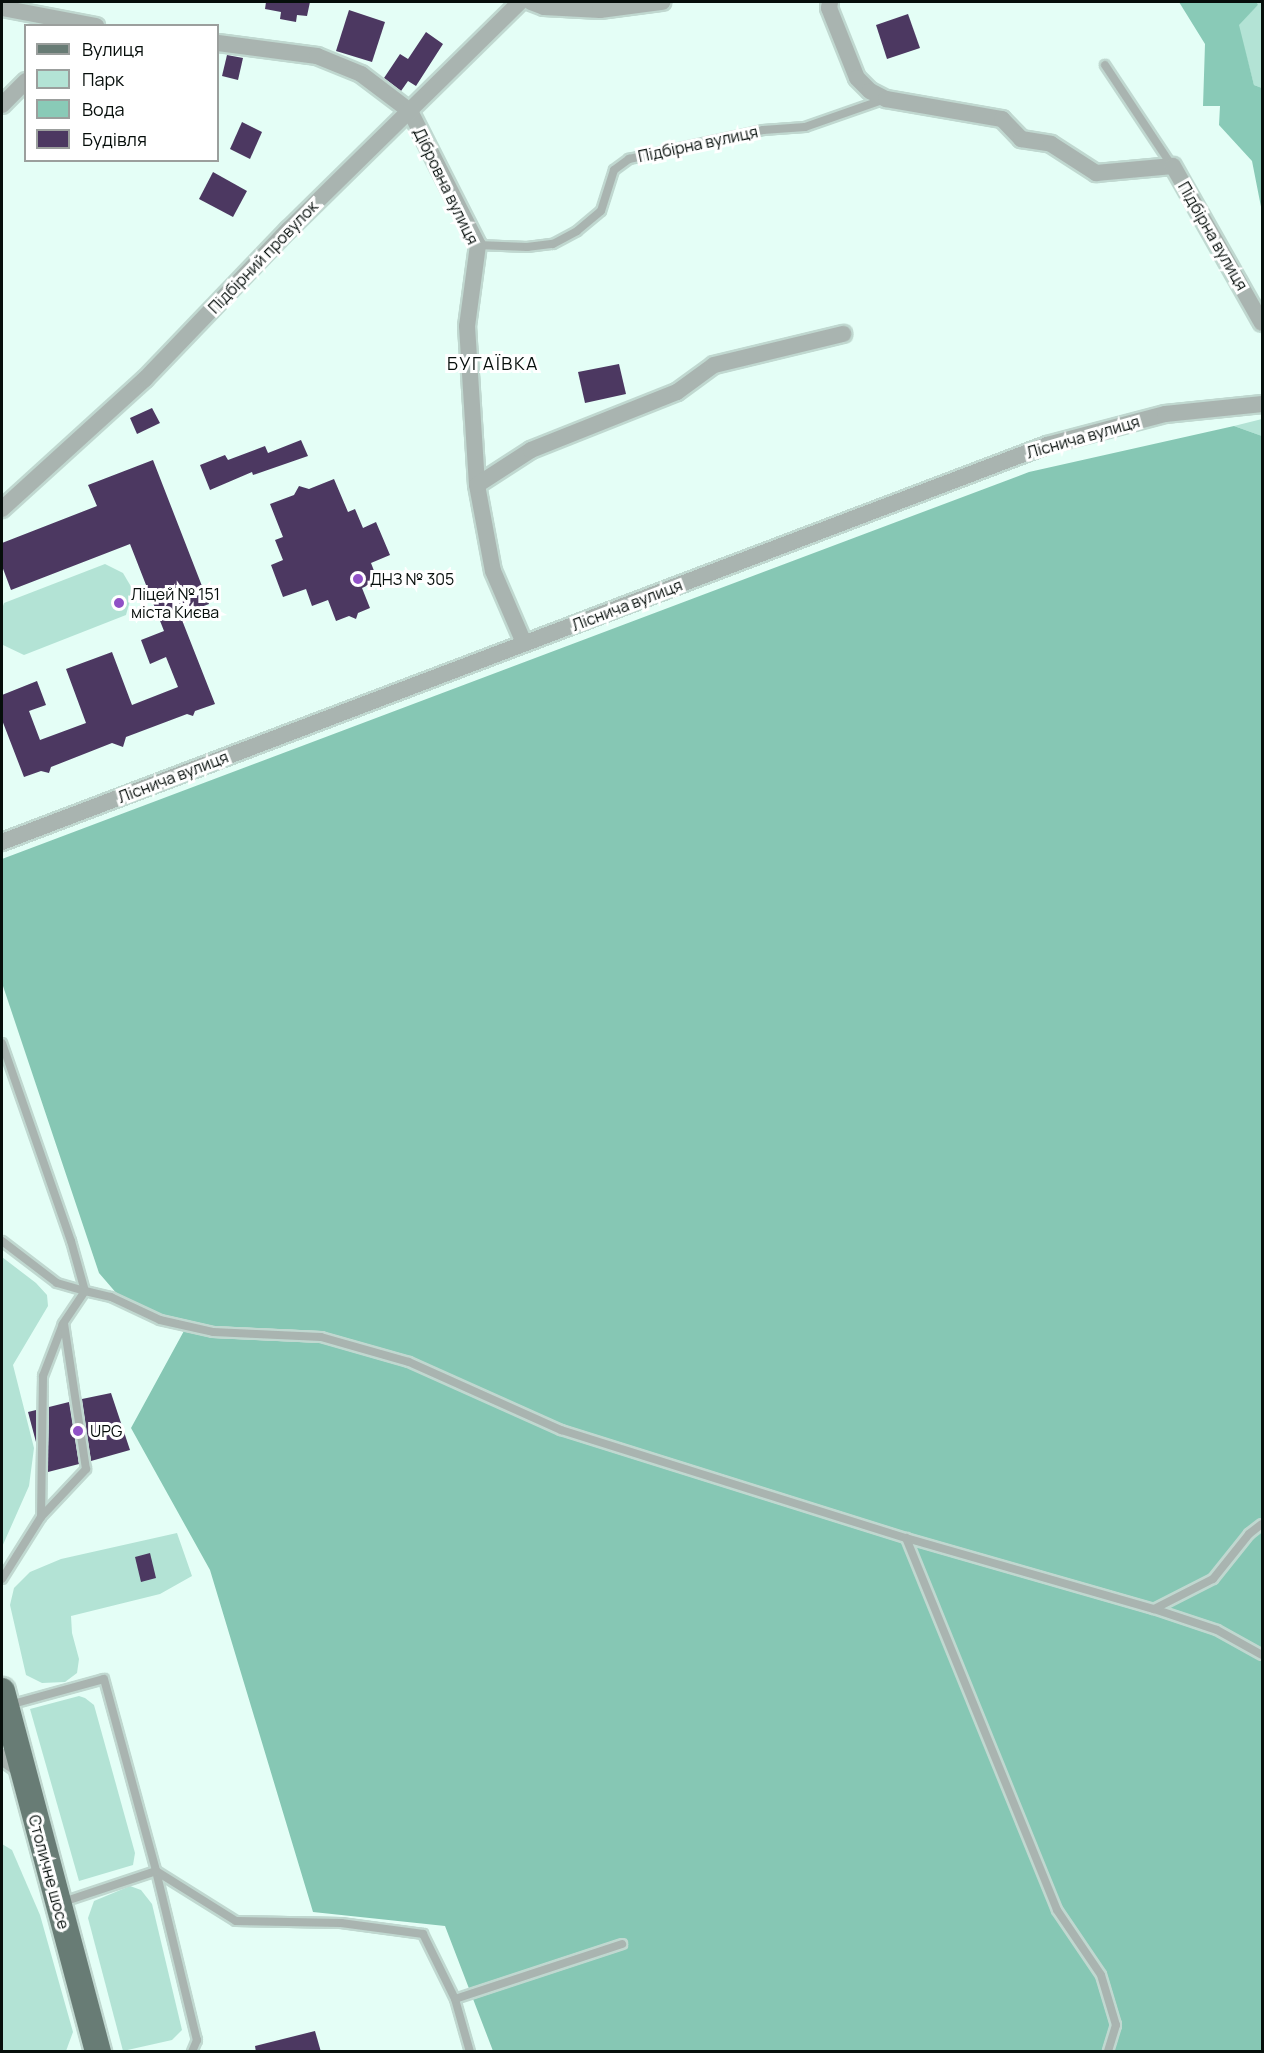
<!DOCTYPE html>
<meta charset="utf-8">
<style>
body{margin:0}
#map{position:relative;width:1264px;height:2053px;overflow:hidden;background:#e4fef6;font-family:Manrope,sans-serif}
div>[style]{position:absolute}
.green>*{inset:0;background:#b3e3d5}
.forest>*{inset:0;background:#86c7b4}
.water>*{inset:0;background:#89cab7}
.building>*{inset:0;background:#4c3861}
.roads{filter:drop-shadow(2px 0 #c0d8d0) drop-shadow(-2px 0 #c0d8d0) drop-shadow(0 2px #c0d8d0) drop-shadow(0 -2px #c0d8d0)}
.service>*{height:8px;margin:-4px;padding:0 4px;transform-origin:4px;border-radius:4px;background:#a9b4b0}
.minor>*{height:16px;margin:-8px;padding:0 8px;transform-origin:8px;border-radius:8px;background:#a9b4b0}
.primary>*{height:26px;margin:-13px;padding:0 13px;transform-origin:13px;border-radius:13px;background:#687c75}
.dots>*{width:16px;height:16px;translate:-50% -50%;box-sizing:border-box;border:3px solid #fff;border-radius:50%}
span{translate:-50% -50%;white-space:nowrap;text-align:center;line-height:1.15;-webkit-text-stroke:6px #fff;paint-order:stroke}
.street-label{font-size:16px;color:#060e0b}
.poi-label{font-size:16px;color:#060e0b}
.left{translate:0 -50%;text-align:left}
.neighbourhood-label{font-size:18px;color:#060e0b;letter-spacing:1.5px}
.frame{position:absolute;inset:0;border:3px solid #060e0b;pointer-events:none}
.legend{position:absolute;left:24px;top:24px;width:195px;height:138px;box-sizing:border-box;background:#fff;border:2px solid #9b9f9d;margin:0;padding:8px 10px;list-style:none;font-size:18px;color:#060e0b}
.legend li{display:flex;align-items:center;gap:12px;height:30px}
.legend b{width:30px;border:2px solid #9b9f9d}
</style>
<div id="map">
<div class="green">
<div style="clip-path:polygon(1257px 2px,1262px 2px,1262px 88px,1254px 85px,1238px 25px,1258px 5px)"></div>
<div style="clip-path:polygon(1262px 419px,1262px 436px,1234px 426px)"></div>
<div style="clip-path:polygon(105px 564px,123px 573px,133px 590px,126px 615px,24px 655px,3px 645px,2px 609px,4px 603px)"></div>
<div style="clip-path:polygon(2px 1257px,36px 1283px,47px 1295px,48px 1306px,13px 1365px,34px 1448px,29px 1486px,2px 1547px)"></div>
<div style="clip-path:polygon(177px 1533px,192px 1576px,160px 1594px,71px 1616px,72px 1633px,79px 1659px,77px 1673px,65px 1682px,42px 1683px,26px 1675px,10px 1605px,14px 1588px,30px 1572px,61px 1559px)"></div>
<div style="clip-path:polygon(79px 1696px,85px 1698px,94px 1705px,135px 1853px,133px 1865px,79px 1881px,30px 1709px)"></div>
<div style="clip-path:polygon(2px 1844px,12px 1850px,40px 1915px,73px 2032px,66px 2051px,2px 2051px)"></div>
<div style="clip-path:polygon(130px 1886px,141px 1890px,152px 1904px,182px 2030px,172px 2040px,123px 2051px,88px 1918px,94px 1901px)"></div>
</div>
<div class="forest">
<div style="clip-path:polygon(1234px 426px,1262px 436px,1262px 2051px,493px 2051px,445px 1926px,313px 1912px,210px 1570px,131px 1428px,185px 1329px,124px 1302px,99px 1273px,2px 983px,2px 859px,1029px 472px)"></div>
</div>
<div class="water">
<div style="clip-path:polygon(1179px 2px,1257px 2px,1258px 5px,1239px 25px,1254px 85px,1262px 88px,1262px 212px,1252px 161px,1219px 125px,1220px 106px,1203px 106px,1205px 44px)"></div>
</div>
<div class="building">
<div style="clip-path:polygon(266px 2px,310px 2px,307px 16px,297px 15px,296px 22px,280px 19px,281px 12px,265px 9px)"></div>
<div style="clip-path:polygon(349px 10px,385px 22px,372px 62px,336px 51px)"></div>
<div style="clip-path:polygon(908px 14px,920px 48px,887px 59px,876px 25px)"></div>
<div style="clip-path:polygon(426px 32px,443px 44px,416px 86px,408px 81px,401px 91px,384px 78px,400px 54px,408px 59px)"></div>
<div style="clip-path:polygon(227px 55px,243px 58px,238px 80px,222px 76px)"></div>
<div style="clip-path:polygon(242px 122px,262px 132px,250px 159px,230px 149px)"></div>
<div style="clip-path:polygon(213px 172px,247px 191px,233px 217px,199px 199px)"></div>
<div style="clip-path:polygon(619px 364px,626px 394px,585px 403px,578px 372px)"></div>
<div style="clip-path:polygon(152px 408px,160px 423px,137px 434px,130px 418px)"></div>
<div style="clip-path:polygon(301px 440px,308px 456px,253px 475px,252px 472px,210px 490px,200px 465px,225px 455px,228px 460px,265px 446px,268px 453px)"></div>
<div style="clip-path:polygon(153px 460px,209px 604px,180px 615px,215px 704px,195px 711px,193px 716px,187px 714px,126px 737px,123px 747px,112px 743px,51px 767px,49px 773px,41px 771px,24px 777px,2px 720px,2px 695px,37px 681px,46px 705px,29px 711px,40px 740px,86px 723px,66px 669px,112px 652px,132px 705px,178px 687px,166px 657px,150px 664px,141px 640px,164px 631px,130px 544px,11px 590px,2px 566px,2px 543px,97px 506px,88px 485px)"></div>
<div style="clip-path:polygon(334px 479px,348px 512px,355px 509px,363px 528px,376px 522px,390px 555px,371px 563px,378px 581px,362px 588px,370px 608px,358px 613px,356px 619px,349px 616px,336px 621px,328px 600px,312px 606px,306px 589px,283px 597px,271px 565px,283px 560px,275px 540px,283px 537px,270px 504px,294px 495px,299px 486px,309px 489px)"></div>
<div style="clip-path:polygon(111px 1393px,130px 1450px,91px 1461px,82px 1399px)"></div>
<div style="clip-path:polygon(69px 1402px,79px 1464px,48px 1472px,49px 1407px)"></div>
<div style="clip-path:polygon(36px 1410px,36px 1442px,28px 1412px)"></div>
<div style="clip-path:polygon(150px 1553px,156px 1578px,141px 1582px,135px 1557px)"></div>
<div style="clip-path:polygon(315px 2031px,321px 2052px,256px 2052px,255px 2046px)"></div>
</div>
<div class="roads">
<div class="service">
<div style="left:1105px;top:65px;width:121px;rotate:56.4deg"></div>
<div style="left:478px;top:245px;width:49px;rotate:2.3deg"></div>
<div style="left:527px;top:247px;width:26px;rotate:-7deg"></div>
<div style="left:553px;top:244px;width:27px;rotate:-28deg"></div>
<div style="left:577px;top:231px;width:31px;rotate:-40deg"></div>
<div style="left:601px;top:211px;width:43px;rotate:-72.4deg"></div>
<div style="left:614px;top:170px;width:19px;rotate:-36deg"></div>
<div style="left:629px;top:159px;width:137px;rotate:-12.2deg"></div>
<div style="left:763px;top:130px;width:42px;rotate:-4.1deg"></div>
<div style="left:805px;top:127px;width:85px;rotate:-19.3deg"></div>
<div style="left:2px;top:1043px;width:210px;rotate:70.8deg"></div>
<div style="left:71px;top:1241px;width:52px;rotate:74.4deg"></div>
<div style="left:85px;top:1291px;width:27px;rotate:13deg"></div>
<div style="left:111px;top:1297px;width:54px;rotate:25.1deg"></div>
<div style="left:160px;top:1320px;width:54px;rotate:12.8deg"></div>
<div style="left:213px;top:1332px;width:108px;rotate:2.7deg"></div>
<div style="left:321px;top:1337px;width:91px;rotate:15.9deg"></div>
<div style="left:409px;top:1362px;width:167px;rotate:24.1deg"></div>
<div style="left:561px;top:1430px;width:362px;rotate:17.4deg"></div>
<div style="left:906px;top:1538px;width:258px;rotate:16deg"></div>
<div style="left:1154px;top:1609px;width:66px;rotate:18.4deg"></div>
<div style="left:1217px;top:1630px;width:51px;rotate:29.1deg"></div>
<div style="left:2px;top:1241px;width:69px;rotate:37.4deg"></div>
<div style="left:57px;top:1283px;width:29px;rotate:16deg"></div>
<div style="left:85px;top:1291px;width:40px;rotate:124deg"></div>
<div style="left:63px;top:1324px;width:56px;rotate:111deg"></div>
<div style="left:43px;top:1376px;width:141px;rotate:90.8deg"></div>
<div style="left:41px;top:1517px;width:73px;rotate:122.2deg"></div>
<div style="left:41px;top:1517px;width:66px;rotate:-46.8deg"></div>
<div style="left:86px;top:1469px;width:147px;rotate:-98.6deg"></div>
<div style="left:906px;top:1538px;width:401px;rotate:67.9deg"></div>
<div style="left:1057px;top:1910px;width:78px;rotate:55.9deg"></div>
<div style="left:1101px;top:1975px;width:52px;rotate:73.3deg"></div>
<div style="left:1116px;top:2025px;width:28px;rotate:107deg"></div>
<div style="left:1154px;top:1609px;width:66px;rotate:-27deg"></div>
<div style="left:1213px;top:1579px;width:58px;rotate:-51.3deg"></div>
<div style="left:1249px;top:1534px;width:16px;rotate:-38deg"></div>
<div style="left:9px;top:1705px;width:98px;rotate:-15.3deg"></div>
<div style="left:104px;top:1679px;width:199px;rotate:74.8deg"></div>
<div style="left:156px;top:1871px;width:174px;rotate:76.4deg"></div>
<div style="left:197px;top:2040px;width:13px;rotate:113deg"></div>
<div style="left:60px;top:1903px;width:101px;rotate:-18.4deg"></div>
<div style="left:156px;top:1871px;width:94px;rotate:32deg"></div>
<div style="left:236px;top:1921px;width:105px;rotate:1.1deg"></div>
<div style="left:341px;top:1923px;width:83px;rotate:7.6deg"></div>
<div style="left:423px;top:1934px;width:72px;rotate:63.8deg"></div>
<div style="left:455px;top:1999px;width:55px;rotate:74.2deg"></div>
<div style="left:455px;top:1999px;width:176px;rotate:-18.2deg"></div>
</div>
<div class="minor">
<div style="left:531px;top:2px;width:14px;rotate:21deg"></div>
<div style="left:544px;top:7px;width:56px;rotate:3.1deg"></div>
<div style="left:600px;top:10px;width:63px;rotate:-7.4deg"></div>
<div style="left:830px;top:2px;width:6px;rotate:99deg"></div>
<div style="left:829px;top:8px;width:75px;rotate:68.2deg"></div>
<div style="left:857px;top:78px;width:18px;rotate:45deg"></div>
<div style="left:870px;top:91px;width:18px;rotate:27deg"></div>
<div style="left:886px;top:99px;width:118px;rotate:9.8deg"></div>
<div style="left:1002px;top:119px;width:28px;rotate:46deg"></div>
<div style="left:1021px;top:139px;width:30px;rotate:9deg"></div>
<div style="left:1051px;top:144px;width:54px;rotate:32.8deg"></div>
<div style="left:1096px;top:173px;width:77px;rotate:-5.2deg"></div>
<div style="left:1173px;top:166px;width:180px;rotate:60.5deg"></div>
<div style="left:2px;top:8px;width:96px;rotate:10.8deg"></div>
<div style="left:218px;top:43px;width:100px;rotate:7.5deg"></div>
<div style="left:317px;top:56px;width:48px;rotate:22.2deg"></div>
<div style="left:361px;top:74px;width:61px;rotate:37.1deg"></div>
<div style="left:410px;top:111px;width:150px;rotate:63.1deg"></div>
<div style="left:478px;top:245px;width:82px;rotate:97.7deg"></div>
<div style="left:467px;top:326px;width:159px;rotate:86.4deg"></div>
<div style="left:477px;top:485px;width:87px;rotate:79.5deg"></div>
<div style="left:493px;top:571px;width:78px;rotate:66.7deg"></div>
<div style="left:2px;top:105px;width:34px;rotate:-45deg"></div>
<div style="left:477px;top:485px;width:64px;rotate:-32.9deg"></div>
<div style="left:531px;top:450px;width:157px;rotate:-21.7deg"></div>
<div style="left:677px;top:392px;width:46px;rotate:-36.1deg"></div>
<div style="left:714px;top:365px;width:133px;rotate:-13.5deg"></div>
<div style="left:2px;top:509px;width:193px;rotate:-42.3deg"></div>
<div style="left:145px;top:379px;width:207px;rotate:-46.2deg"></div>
<div style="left:288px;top:230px;width:325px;rotate:-44.5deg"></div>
<div style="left:2px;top:842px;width:1118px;rotate:-20.8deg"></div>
<div style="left:1047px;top:445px;width:122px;rotate:-14.7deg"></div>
<div style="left:1165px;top:414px;width:98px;rotate:-5.9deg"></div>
<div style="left:2px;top:1757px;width:24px;rotate:35deg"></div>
</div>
<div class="primary">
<div style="left:2px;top:1691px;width:374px;rotate:75.1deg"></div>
</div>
</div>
<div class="dots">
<div style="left:358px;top:579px;background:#9051c6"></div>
<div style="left:119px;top:603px;background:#9051c6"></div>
<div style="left:78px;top:1431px;background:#9051c6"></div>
</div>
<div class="street-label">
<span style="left:698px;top:144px;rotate:-12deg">Підбірна вулиця</span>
<span style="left:446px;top:186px;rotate:64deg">Дібровна вулиця</span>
<span style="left:1213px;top:236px;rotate:60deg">Підбірна вулиця</span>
<span style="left:263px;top:257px;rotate:-46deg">Підбірний провулок</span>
<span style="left:1083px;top:437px;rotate:-16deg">Ліснича вулиця</span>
<span style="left:627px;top:605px;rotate:-21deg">Ліснича вулиця</span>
<span style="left:173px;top:777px;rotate:-21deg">Ліснича вулиця</span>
<span style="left:49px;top:1872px;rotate:75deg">Столичне шосе</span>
</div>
<div class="poi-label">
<span class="left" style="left:370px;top:579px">ДНЗ № 305</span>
<span class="left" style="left:131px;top:603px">Ліцей № 151<br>міста Києва</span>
<span class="left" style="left:90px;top:1431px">UPG</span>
</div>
<div class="neighbourhood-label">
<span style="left:493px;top:363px">БУГАЇВКА</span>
</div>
<div class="frame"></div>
<ul class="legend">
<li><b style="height:8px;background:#687c75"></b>Вулиця</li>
<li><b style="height:16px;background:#b3e3d5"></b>Парк</li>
<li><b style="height:16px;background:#89cab7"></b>Вода</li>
<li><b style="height:16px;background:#4c3861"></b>Будівля</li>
</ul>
</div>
